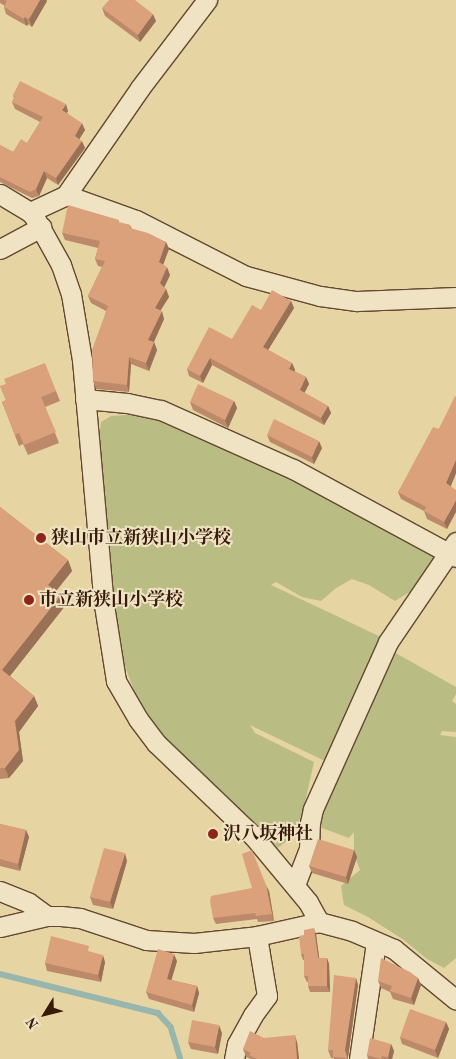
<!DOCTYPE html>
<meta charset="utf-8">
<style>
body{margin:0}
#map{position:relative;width:456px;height:1059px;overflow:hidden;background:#e7d4a3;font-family:"Old Standard TT","Noto Serif JP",serif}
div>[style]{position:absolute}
.green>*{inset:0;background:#b9bc83}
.stream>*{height:5.5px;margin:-2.75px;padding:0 2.75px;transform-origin:2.75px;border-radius:2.75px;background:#97b7ac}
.roads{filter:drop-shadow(1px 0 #634830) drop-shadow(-1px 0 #634830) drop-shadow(0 1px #634830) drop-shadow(0 -1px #634830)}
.minor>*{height:19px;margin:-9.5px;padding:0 9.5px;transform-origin:9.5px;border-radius:9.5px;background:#efe3c3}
.wall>*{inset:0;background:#bc8a6a}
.shaded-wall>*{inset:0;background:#997156}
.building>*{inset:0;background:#dba17b}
.dots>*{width:14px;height:14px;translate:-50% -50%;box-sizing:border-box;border:2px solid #efe3c3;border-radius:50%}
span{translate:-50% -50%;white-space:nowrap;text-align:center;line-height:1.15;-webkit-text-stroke:4px #efe3c3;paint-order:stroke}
.poi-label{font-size:18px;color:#371a0a;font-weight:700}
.left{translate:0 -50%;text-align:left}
.north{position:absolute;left:20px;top:989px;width:50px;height:50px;-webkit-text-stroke:4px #efe3c3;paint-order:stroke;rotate:234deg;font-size:14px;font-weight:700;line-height:20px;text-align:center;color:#371a0a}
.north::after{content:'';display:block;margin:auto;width:18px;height:22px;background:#371a0a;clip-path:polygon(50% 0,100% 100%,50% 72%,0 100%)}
</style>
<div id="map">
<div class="green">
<div style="clip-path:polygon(156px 413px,279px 470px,433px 551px,435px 558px,410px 592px,395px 601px,369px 585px,352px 579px,336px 588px,321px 601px,302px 597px,276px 582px,271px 585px,383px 638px,327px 762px,250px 725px,255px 733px,314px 762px,302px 816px,287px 841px,278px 848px,228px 797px,198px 769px,172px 749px,143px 714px,120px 653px,99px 438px,101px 422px,111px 416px)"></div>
<div style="clip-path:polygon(392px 651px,456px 687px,456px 694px,452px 701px,456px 704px,456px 732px,442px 731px,440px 735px,456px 737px,456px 958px,444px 968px,427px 959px,404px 940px,368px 917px,344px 905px,341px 886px,360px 870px,354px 854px,354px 832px,349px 838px,314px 825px)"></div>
</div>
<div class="stream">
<div style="left:0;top:974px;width:163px;rotate:13.9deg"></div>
<div style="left:158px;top:1013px;width:19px;rotate:47deg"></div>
<div style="left:171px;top:1027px;width:34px;rotate:73deg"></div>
</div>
<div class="roads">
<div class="minor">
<div style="left:0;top:194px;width:35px;rotate:31deg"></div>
<div style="left:30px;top:212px;width:8px;rotate:50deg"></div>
<div style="left:35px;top:218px;width:54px;rotate:61deg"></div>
<div style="left:61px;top:265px;width:31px;rotate:71deg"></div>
<div style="left:71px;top:294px;width:67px;rotate:80.5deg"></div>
<div style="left:82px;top:360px;width:246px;rotate:84.9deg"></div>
<div style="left:104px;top:605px;width:77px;rotate:81deg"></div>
<div style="left:116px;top:681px;width:44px;rotate:59.9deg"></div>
<div style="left:138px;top:719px;width:30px;rotate:53deg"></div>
<div style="left:156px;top:743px;width:136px;rotate:43.8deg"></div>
<div style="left:254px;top:837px;width:85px;rotate:50.3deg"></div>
<div style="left:308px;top:902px;width:23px;rotate:61deg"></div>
<div style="left:66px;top:195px;width:130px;rotate:-55.3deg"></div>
<div style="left:140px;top:88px;width:111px;rotate:-52.7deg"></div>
<div style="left:30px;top:212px;width:40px;rotate:-25deg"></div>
<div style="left:66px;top:195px;width:74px;rotate:19.7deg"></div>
<div style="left:136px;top:220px;width:123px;rotate:27deg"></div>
<div style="left:246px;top:276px;width:77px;rotate:15.1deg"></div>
<div style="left:320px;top:296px;width:37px;rotate:8deg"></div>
<div style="left:357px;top:301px;width:99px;rotate:-2.3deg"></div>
<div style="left:0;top:249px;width:47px;rotate:-28.2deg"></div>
<div style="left:85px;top:399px;width:42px;rotate:5.4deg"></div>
<div style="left:127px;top:403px;width:35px;rotate:12deg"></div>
<div style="left:161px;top:410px;width:145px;rotate:24.1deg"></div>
<div style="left:293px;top:469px;width:185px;rotate:28.4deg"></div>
<div style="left:295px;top:885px;width:39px;rotate:-69deg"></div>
<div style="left:309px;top:849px;width:26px;rotate:-88deg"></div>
<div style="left:310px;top:823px;width:14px;rotate:-78deg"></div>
<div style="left:313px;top:809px;width:183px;rotate:-65.8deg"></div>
<div style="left:388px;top:642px;width:121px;rotate:-55.8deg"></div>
<div style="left:0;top:891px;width:31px;rotate:22deg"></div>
<div style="left:29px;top:903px;width:22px;rotate:36deg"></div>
<div style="left:0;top:927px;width:48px;rotate:-13.2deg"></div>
<div style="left:47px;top:916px;width:14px"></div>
<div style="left:61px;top:916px;width:19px;rotate:6deg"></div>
<div style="left:80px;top:918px;width:70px;rotate:18.4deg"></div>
<div style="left:146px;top:940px;width:48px;rotate:3.6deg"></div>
<div style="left:194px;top:943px;width:63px;rotate:-6.3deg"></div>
<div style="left:257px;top:936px;width:64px;rotate:-12.7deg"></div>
<div style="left:319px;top:922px;width:34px;rotate:15deg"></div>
<div style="left:352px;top:931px;width:46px;rotate:23.2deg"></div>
<div style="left:394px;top:949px;width:80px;rotate:39.4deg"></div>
<div style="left:234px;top:1059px;width:15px;rotate:-79deg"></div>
<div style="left:237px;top:1044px;width:33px;rotate:-61deg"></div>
<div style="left:253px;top:1015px;width:24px;rotate:-54deg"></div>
<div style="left:267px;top:996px;width:61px;rotate:-99.5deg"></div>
<div style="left:359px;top:1059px;width:118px;rotate:-81.7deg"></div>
</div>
</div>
<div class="wall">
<div style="clip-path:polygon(0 0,46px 0,47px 1px,32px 27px,28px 24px,27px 26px,6px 14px,4px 7px,5px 6px,0 3px)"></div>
<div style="clip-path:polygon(102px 8px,156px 21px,140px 42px,105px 16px)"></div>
<div style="clip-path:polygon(13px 95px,68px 111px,67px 113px,85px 130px,79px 139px,85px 148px,58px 185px,47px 178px,39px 196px,32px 198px,0 182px,0 145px,13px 152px,27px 143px,40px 122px,15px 109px,12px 102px,14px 98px)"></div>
<div style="clip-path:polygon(120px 223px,130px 225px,132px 229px,166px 242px,169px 249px,163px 265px,170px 275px,164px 287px,166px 289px,169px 297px,160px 311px,164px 319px,154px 342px,157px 350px,149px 371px,131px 364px,129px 392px,96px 389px,93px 381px,106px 311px,91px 303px,88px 296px,102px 267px,98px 266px,95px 259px,98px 248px,65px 240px,62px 233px)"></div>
<div style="clip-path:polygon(291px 301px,294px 308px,268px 350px,292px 363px,295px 370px,294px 371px,306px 377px,309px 384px,304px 393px,328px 406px,331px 413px,324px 425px,212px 365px,203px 383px,189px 376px,187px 369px,232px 339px,261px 310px)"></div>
<div style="clip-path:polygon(0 386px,56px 391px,60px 401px,45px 407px,59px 443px,28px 455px,23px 444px,19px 446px,6px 412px,2px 402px,6px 400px)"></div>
<div style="clip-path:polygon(456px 397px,456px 473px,451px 486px,447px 529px,427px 519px,424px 511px,401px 499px,398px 492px,439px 429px)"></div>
<div style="clip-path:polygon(234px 401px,237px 408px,228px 428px,193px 410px,190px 402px)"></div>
<div style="clip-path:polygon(267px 435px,322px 448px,314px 464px,270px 442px)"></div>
<div style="clip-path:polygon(0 507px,68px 560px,72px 571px,56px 591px,61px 595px,65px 606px,10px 676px,34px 696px,38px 706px,19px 732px,23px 761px,9px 778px,0 779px)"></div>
<div style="clip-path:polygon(0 824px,26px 830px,29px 837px,20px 871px,0 866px)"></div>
<div style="clip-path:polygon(354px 850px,357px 857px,348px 884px,312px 873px,309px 866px)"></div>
<div style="clip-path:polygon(127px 861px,113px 909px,93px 905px,90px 897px)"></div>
<div style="clip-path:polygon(269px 891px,274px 921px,258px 922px,257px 919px,216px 924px,213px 918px)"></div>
<div style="clip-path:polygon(316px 934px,319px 958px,327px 958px,329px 964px,330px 992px,310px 992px,308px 986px,308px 982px,307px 982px,304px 976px,304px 960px,303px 960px,301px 954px)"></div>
<div style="clip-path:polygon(91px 952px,105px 962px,101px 982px,47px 971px,45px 963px)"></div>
<div style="clip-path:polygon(177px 961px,171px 980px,197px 986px,199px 993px,194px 1012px,149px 999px,146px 992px)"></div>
<div style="clip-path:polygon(356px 978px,358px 985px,348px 1057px,348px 1059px,334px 1059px,334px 1058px,331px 1058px,328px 1050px)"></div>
<div style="clip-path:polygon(418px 978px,421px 985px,414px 1005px,393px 999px,390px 992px,381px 988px,378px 981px)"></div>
<div style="clip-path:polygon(446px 1022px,449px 1029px,438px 1058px,402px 1044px,400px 1037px)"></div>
<div style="clip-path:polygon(222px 1033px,218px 1054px,191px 1049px,188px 1042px)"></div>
<div style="clip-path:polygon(264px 1038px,297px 1042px,299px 1059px,251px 1059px,246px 1057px,243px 1049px)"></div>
<div style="clip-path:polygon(391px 1044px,394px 1051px,392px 1059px,368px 1059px,367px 1055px)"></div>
</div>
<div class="shaded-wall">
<div style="clip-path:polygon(40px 0,46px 0,47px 1px,32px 27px,29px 19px)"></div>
<div style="clip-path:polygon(153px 14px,156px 21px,140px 42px,138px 35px)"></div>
<div style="clip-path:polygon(25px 17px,28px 24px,27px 26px,24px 19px)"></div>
<div style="clip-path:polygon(66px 104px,68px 111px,64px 117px,62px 110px)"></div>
<div style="clip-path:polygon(82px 123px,85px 130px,77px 143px,75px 136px)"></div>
<div style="clip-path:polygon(82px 141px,85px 148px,58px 185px,56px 178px)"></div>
<div style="clip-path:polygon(44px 171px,47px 178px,39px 196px,36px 189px)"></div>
<div style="clip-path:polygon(166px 242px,169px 249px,161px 270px,159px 262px)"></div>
<div style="clip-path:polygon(167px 267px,170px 275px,163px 290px,160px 283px)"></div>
<div style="clip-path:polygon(166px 289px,169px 297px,157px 316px,155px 308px)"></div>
<div style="clip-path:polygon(291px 301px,294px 308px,265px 355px,263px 347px)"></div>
<div style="clip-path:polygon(162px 311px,164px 319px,151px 348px,148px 340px)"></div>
<div style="clip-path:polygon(154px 342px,157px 350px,149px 371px,146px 363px)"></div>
<div style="clip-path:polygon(129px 357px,131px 364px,129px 392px,127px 385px)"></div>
<div style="clip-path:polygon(210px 358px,212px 365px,203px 383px,200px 376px)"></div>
<div style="clip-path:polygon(292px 363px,295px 370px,292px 376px,289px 369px)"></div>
<div style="clip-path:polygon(306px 377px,309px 384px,302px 398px,300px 390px)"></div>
<div style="clip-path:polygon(234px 401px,237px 408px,228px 428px,225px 420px)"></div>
<div style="clip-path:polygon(328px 406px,331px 413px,324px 425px,321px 418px)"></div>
<div style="clip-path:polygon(319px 441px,322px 448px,314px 464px,312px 457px)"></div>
<div style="clip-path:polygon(456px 460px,456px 473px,449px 490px,446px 483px)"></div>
<div style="clip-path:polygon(456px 500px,456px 512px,447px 529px,444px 522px)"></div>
<div style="clip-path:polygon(68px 560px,72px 571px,52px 596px,48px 585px)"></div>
<div style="clip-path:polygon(61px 595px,65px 606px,6px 681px,2px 670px)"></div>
<div style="clip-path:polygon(34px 696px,38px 706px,19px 732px,23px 761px,9px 778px,5px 768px,15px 721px)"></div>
<div style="clip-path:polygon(26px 830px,29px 837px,20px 871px,18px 864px)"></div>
<div style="clip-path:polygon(354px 850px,357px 857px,348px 884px,346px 877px)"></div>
<div style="clip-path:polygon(125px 853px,127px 861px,113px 909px,110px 902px)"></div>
<div style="clip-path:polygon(266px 885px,269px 891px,274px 921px,272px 914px)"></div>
<div style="clip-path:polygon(314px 928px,316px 934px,320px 964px,318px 958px)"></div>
<div style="clip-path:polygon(174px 954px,177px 961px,170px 985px,167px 979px)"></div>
<div style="clip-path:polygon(103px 955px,105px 962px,101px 982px,98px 975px)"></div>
<div style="clip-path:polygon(327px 958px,329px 964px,330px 992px,327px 986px)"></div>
<div style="clip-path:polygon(356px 978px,358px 985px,348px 1057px,348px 1059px,345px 1050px)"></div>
<div style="clip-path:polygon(418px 978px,421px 985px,414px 1005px,411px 998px)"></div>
<div style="clip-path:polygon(197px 986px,199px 993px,194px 1012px,192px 1005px)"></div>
<div style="clip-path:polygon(446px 1022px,449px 1029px,438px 1058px,435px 1050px)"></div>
<div style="clip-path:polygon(219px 1025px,222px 1033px,218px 1054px,215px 1047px)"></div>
<div style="clip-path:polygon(295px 1035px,297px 1042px,299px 1059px,297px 1059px)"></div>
<div style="clip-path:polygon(391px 1044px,394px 1051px,392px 1059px,389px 1059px,388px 1057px)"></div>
</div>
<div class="building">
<div style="clip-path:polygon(5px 0,40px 0,29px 19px,25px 17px,24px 19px,4px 7px,7px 1px)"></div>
<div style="clip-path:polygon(109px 0,135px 0,153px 14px,138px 35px,102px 8px)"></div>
<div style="clip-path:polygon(20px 81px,66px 104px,62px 110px,82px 123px,75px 136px,82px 141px,56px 178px,44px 171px,36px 189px,30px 192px,0 177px,0 145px,13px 152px,21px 139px,27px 143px,43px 117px,12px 102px,15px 96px,13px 95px)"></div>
<div style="clip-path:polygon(68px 205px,119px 220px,119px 222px,130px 225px,130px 228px,148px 233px,166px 242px,159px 262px,167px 267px,160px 283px,166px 289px,155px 308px,162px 311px,148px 340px,154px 342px,146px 363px,129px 357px,127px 385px,93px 381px,92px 350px,108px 306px,88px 296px,105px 261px,95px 259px,100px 241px,62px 233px)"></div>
<div style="clip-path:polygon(272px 290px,291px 301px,263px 347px,292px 363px,289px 369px,306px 377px,300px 390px,328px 406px,321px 418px,210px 358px,200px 376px,187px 369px,209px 327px,232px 339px,252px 305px,261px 310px)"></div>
<div style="clip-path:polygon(45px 363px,56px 391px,41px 397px,56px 432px,24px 445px,19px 433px,15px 435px,2px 402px,6px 400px,0 386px,6px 384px,4px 379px)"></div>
<div style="clip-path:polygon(198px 384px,234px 401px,225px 420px,190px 402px)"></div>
<div style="clip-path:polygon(455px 396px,456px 397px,456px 460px,446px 483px,456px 490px,456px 500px,444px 522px,424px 511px,426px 507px,398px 492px,433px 427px,439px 429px)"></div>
<div style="clip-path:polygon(274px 419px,319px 441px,312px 457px,267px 435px)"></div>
<div style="clip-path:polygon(0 507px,68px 560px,48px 585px,61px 595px,2px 670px,34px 696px,15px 721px,19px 750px,5px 768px,0 768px)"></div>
<div style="clip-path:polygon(0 824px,26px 830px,18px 864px,0 859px)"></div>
<div style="clip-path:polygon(318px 839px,354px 850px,346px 877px,309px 866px)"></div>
<div style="clip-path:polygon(104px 848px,125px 853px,110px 902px,90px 897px)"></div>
<div style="clip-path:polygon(252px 850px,266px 885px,272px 914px,256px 916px,255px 913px,213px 918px,210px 901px,211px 896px,252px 888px,242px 854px)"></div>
<div style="clip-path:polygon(314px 928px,318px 958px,327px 958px,327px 986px,308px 986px,308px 976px,304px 976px,304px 954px,301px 954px,299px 936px,304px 935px,304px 930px)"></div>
<div style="clip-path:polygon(51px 936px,89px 946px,88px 951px,103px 955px,98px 975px,45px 963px)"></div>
<div style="clip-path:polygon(158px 949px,174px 954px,167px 979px,197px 986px,192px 1005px,146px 992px)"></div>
<div style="clip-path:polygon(381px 958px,410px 972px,418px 978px,411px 998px,390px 991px,392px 986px,378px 981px)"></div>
<div style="clip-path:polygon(334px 975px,356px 978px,345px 1050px,347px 1058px,333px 1057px,333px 1050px,328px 1050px)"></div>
<div style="clip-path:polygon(410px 1009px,446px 1022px,435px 1050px,400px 1037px)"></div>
<div style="clip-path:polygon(192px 1020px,219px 1025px,215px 1047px,188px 1042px)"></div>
<div style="clip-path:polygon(250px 1031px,264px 1038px,295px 1035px,297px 1059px,257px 1059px,249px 1055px,251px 1053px,243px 1049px)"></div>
<div style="clip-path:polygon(370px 1038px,391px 1044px,388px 1057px,382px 1056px,381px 1059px,367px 1055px)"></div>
</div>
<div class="dots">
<div style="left:41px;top:538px;background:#8f2418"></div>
<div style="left:29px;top:600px;background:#8f2418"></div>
<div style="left:213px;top:834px;background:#8f2418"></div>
</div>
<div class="poi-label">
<span class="left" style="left:51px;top:538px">狭山市立新狭山小学校</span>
<span class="left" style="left:39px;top:600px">市立新狭山小学校</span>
<span class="left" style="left:223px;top:834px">沢八坂神社</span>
</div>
<div class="north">N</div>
</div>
